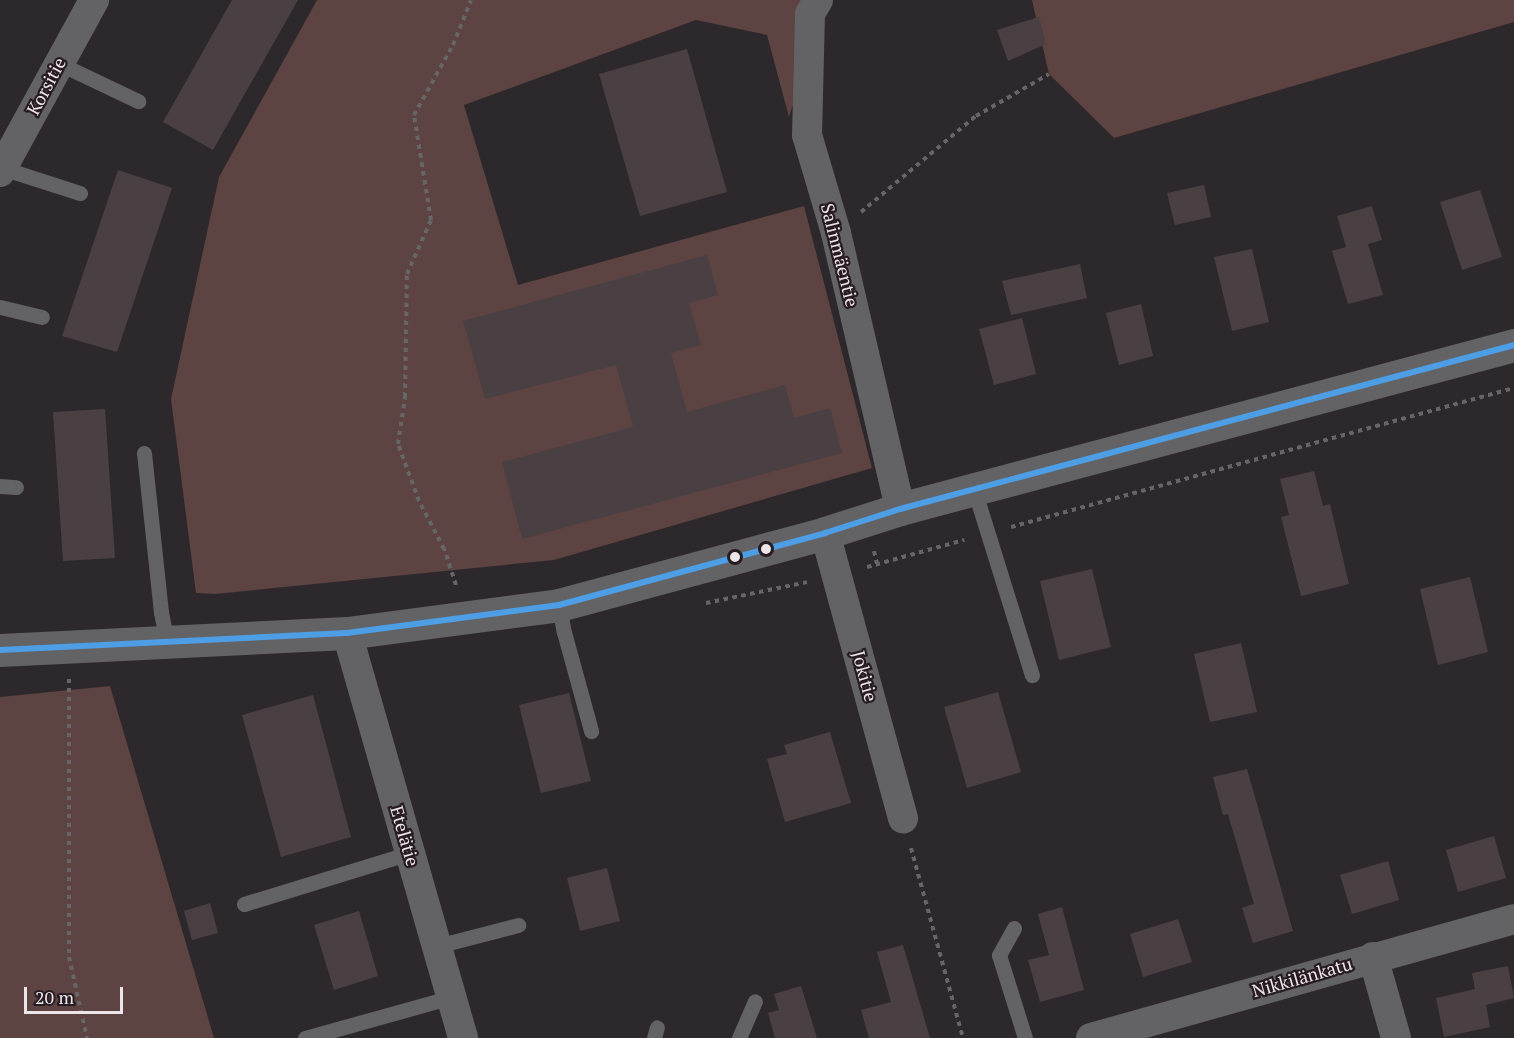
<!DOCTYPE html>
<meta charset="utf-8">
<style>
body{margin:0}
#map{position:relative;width:1514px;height:1038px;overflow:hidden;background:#2d282b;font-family:"PT Serif",serif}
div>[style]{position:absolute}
.green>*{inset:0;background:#5d4341}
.building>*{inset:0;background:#4a4044}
.path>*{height:4px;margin-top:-2px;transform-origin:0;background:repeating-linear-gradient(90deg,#676566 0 4.5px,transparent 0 9px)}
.service>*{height:15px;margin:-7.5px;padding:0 7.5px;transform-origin:7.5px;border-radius:7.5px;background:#636264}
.minor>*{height:30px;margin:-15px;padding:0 15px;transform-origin:15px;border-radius:15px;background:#636264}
.tertiary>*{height:33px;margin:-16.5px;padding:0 16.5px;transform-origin:16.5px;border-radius:16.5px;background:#636264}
.bus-1>*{height:6px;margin:-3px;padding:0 3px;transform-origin:3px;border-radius:3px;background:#4d9ee5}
.dots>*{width:16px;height:16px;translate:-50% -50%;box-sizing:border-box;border:3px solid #261c22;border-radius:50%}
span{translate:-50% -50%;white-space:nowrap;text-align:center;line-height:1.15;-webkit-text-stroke:4.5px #261c22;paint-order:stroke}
.street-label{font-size:18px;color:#ece5e9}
.scale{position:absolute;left:24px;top:987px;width:99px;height:27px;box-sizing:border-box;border:3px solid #ece5e9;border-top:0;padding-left:8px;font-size:18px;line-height:21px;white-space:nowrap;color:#ece5e9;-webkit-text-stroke:4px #261c22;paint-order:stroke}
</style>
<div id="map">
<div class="green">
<div style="clip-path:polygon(317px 0,804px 0,795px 98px,789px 117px,767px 35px,696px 20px,464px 105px,518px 285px,804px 206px,872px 468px,554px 560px,215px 594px,196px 593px,171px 399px,219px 177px)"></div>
<div style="clip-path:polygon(1032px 0,1514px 0,1514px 22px,1114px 138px,1049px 74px)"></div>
<div style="clip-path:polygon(110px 686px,214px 1038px,0 1038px,0 697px)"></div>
</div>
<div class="building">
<div style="clip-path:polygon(232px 0,298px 0,213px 150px,163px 122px)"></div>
<div style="clip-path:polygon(1039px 17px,1046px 44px,1008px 61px,997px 30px)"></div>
<div style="clip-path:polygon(687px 49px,727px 192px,640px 216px,599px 74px)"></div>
<div style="clip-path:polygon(118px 170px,172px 188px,117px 352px,62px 336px)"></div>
<div style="clip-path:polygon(1204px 185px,1211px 217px,1175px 225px,1167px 193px)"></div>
<div style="clip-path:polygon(1480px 190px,1502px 257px,1462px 270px,1440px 202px)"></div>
<div style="clip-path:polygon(1372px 206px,1382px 240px,1368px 244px,1383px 295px,1348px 304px,1332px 251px,1346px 247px,1337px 216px)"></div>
<div style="clip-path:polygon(1252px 249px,1269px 322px,1232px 331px,1214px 257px)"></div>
<div style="clip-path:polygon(707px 255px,718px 295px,689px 303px,701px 345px,671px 353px,687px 412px,785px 385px,794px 418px,830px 408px,842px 453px,522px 539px,502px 462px,633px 427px,616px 365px,485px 399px,463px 321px)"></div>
<div style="clip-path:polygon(1080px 264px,1087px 298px,1011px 315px,1002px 281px)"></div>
<div style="clip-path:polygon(1141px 304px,1153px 356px,1119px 365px,1106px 313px)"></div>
<div style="clip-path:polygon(1022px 318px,1036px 374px,994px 385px,979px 329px)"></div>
<div style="clip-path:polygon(105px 409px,115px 558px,63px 561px,53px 412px)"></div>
<div style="clip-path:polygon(1314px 471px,1323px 506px,1330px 504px,1349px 584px,1301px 596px,1281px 517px,1289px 515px,1280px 479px)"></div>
<div style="clip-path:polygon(1092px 569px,1111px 647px,1059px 660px,1040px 581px)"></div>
<div style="clip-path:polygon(1470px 577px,1488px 652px,1438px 665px,1420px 589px)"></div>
<div style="clip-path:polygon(1241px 643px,1257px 712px,1210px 722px,1194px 654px)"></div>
<div style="clip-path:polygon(998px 692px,1021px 772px,967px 788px,944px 707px)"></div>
<div style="clip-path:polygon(569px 693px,591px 781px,541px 793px,519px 705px)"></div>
<div style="clip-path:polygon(313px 695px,351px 837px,281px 857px,242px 715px)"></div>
<div style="clip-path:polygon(830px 732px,851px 803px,785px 822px,767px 759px,787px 754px,784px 745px)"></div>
<div style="clip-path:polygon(1247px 769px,1293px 931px,1253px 943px,1242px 908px,1254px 904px,1228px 814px,1223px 815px,1213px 777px)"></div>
<div style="clip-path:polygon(1494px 836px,1506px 878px,1458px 892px,1446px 850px)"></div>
<div style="clip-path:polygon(1388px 861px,1399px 900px,1352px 914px,1340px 875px)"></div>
<div style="clip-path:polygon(607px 868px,620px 921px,580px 931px,567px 878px)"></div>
<div style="clip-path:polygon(210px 903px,218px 933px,192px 940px,184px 911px)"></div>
<div style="clip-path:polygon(1062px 907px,1084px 990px,1040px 1002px,1028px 960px,1049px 955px,1038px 914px)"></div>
<div style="clip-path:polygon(359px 911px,378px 976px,334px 990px,314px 925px)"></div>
<div style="clip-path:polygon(1178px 919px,1192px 962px,1143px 977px,1130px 934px)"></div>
<div style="clip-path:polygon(903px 945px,930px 1038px,869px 1038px,861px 1010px,891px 1002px,877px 952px)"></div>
<div style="clip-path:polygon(1508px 966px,1514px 998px,1486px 1005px,1490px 1027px,1444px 1037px,1436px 998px,1475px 989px,1472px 973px)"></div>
<div style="clip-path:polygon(801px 986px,817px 1038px,775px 1038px,768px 1013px,779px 1010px,774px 994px)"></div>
</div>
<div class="path">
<div style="left:861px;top:212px;width:150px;rotate:-39.9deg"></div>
<div style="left:976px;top:116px;width:84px;rotate:-29.9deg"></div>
<div style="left:1011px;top:527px;width:522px;rotate:-15.45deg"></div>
<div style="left:874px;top:551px;width:13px;rotate:77deg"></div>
<div style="left:867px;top:567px;width:101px;rotate:-15.6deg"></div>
<div style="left:456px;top:585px;width:38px;rotate:-108deg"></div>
<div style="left:444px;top:549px;width:54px;rotate:-117.5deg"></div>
<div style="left:419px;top:501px;width:61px;rotate:-110.2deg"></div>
<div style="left:398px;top:444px;width:48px;rotate:-81.5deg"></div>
<div style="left:405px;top:397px;width:123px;rotate:-89.1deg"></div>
<div style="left:407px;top:274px;width:59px;rotate:-66deg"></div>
<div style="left:431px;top:220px;width:106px;rotate:-99.2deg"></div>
<div style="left:414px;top:115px;width:80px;rotate:-60.9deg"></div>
<div style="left:453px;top:45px;width:48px;rotate:-68.2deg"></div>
<div style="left:706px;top:603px;width:103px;rotate:-11.7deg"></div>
<div style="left:69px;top:679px;width:278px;rotate:90deg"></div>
<div style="left:69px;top:957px;width:83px;rotate:77.5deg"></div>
<div style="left:911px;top:848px;width:197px;rotate:74.7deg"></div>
</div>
<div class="service">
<div style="left:58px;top:63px;width:89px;rotate:25.4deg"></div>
<div style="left:2px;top:168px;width:82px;rotate:17.8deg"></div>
<div style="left:0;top:307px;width:43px;rotate:13.4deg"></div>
<div style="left:144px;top:453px;width:160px;rotate:83.9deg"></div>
<div style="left:161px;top:612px;width:31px;rotate:79deg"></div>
<div style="left:0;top:486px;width:16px;rotate:4deg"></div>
<div style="left:974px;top:489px;width:195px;rotate:72.7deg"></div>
<div style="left:559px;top:605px;width:27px;rotate:80deg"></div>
<div style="left:564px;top:632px;width:103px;rotate:74.7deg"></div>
<div style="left:244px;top:904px;width:174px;rotate:-17.1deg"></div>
<div style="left:1014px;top:928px;width:31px;rotate:119deg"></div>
<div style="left:999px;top:955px;width:87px;rotate:72.6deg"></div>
<div style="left:437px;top:946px;width:84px;rotate:-14.5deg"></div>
<div style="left:305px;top:1038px;width:153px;rotate:-15.6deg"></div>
<div style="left:654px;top:1038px;width:11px;rotate:-75deg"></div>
<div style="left:739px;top:1038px;width:40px;rotate:-66.6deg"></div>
</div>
<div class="minor">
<div style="left:818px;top:0;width:16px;rotate:120deg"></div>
<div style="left:810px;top:14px;width:121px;rotate:91.4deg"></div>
<div style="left:807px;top:135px;width:102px;rotate:73.5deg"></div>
<div style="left:836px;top:233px;width:283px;rotate:76.9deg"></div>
<div style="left:0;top:172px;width:196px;rotate:-61.3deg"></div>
<div style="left:825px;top:533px;width:296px;rotate:74.7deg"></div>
<div style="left:347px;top:633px;width:421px;rotate:74deg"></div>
<div style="left:1373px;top:957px;width:84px;rotate:74.1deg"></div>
<div style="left:1091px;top:1038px;width:439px;rotate:-15.7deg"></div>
</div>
<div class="tertiary">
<div style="left:0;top:650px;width:347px;rotate:-2.8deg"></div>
<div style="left:347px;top:633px;width:214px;rotate:-7.5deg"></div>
<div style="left:559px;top:605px;width:276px;rotate:-15.1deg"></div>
<div style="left:825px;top:533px;width:79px;rotate:-17.7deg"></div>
<div style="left:900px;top:509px;width:636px;rotate:-14.95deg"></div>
</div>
<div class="bus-1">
<div style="left:0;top:650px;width:347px;rotate:-2.8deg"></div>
<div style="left:347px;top:633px;width:214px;rotate:-7.5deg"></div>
<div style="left:559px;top:605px;width:276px;rotate:-15.1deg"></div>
<div style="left:825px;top:533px;width:79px;rotate:-17.7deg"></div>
<div style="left:900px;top:509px;width:636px;rotate:-14.95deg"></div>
</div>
<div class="dots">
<div style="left:766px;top:549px;background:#ece5e9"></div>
<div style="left:735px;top:557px;background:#ece5e9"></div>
</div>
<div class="street-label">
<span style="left:46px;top:86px;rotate:-62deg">Korsitie</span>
<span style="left:840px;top:255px;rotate:76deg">Salinmäentie</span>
<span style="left:865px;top:676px;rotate:75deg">Jokitie</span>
<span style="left:405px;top:836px;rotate:74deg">Etelätie</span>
<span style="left:1302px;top:977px;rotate:-16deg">Nikkilänkatu</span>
</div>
<div class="scale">20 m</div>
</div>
